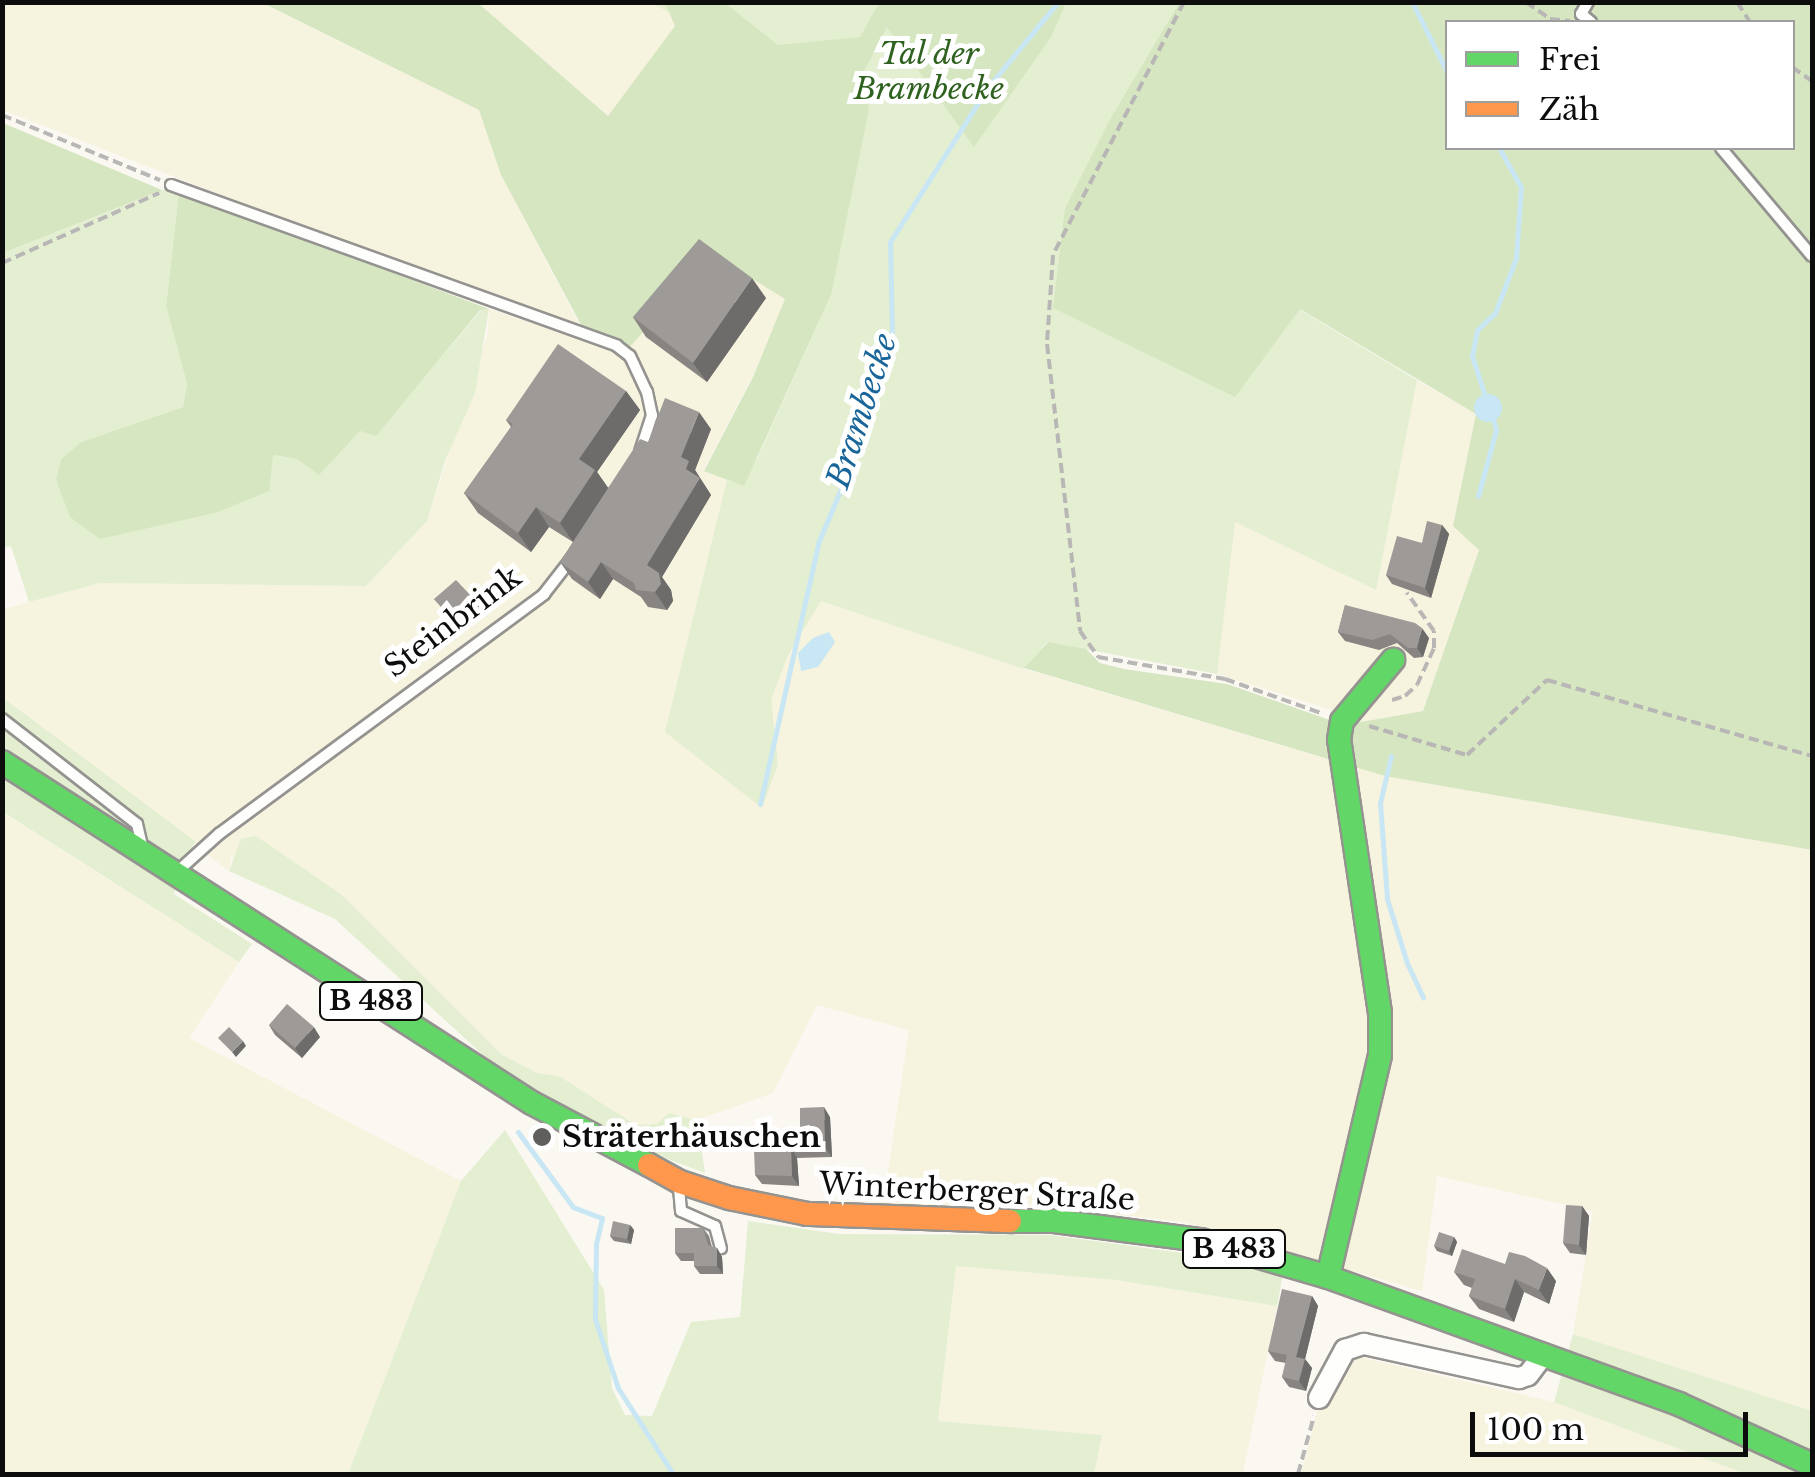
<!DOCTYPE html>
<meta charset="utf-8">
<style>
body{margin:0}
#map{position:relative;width:1815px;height:1477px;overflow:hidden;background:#faf8f1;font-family:"Libre Baskerville",serif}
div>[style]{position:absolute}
.farmland>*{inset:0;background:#f6f3de}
.green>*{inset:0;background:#e4efd2}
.forest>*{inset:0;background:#d5e6c0}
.water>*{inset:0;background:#c8e6f3}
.round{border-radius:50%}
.stream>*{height:5px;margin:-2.5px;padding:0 2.5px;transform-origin:2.5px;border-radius:2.5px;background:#c8e6f3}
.path>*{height:4px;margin-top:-2px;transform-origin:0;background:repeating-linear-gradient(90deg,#b8b7b6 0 10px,transparent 0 15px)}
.roads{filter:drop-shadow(2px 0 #949390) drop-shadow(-2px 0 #949390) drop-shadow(0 2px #949390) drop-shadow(0 -2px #949390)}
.lane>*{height:10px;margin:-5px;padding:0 5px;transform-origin:5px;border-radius:5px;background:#fefefd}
.street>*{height:20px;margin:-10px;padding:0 10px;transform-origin:10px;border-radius:10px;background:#fefefd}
.fast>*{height:22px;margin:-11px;padding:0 11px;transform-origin:11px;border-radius:11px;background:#63d668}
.slow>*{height:22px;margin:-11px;padding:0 11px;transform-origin:11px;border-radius:11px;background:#ff974d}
.wall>*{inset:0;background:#878482}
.shaded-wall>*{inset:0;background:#6e6c6a}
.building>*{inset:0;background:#9d9a97}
.dots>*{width:28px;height:28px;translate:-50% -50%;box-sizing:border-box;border:5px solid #fff;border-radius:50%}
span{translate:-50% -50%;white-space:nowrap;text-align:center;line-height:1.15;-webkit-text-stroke:10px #fff;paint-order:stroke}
.shield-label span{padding:2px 8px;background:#fff;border:2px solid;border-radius:8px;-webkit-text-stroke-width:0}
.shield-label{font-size:28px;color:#0d0d0d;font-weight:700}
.park-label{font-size:30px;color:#2f621f;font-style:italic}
.street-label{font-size:30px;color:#0d0d0d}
.poi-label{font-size:30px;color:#0d0d0d;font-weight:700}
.left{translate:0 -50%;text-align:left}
.water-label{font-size:32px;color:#1a669a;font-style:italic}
.frame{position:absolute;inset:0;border:5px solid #0d0d0d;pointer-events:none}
.legend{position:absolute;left:1445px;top:20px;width:350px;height:130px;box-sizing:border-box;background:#fff;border:2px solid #9e9e9e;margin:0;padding:12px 18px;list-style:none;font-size:30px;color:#0d0d0d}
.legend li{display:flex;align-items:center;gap:20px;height:50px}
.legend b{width:50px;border:2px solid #9e9e9e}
.scale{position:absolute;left:1470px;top:1412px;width:278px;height:45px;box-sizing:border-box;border:5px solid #0d0d0d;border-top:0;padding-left:12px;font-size:30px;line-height:35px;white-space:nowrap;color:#0d0d0d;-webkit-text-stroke:8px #fff;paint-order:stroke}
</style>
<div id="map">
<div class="farmland">
<div style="clip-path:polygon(2px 3px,263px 3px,479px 110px,501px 175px,586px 337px,3px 110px)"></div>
<div style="clip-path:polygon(478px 3px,665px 3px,676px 26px,608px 116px)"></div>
<div style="clip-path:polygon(713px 255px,786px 299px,752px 377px,704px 469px,727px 480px,713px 591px,824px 601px,1024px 669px,1385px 776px,1812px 850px,1812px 1411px,1573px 1334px,1593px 1211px,1437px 1176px,1422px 1291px,1183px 1222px,1029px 1204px,883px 1206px,909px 1030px,817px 1005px,773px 1093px,697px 1120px,669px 1113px,656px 1124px,636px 1125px,559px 1076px,537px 1073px,501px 1054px,342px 895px,231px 857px,229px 871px,3px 697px,2px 610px,29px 602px,100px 583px,366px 586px,427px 521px,488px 333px,489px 309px,624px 353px)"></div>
<div style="clip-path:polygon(1417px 380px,1476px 414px,1453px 526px,1479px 549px,1423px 711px,1344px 725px,1328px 720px,1332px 710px,1217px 674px,1234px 521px,1375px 590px)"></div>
<div style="clip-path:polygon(2px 812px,239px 962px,189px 1038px,461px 1181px,348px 1474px,3px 1474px)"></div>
<div style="clip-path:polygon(956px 1266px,1116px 1280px,1277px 1306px,1243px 1474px,1094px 1474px,1102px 1435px,938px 1421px)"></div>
<div style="clip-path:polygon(1346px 1354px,1554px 1402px,1746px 1474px,1301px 1474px,1320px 1401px)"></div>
</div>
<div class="green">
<div style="clip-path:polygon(651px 3px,1179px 3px,1110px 119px,1065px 208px,1299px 309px,1417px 380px,1376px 590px,1235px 522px,1217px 674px,1047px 642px,1024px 669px,821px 601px,788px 655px,771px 700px,778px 764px,762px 808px,665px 732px,727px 480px,739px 484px,757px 459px,831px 295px,673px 14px)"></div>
<div style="clip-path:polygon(162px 190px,179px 192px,166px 306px,187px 384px,183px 407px,81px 442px,61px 459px,56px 481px,100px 538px,157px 523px,273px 455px,297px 459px,319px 474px,360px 431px,376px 435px,481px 310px,489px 309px,475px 393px,445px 461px,427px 521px,366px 586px,100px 583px,29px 602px,11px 546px,3px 548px,3px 253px)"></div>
<div style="clip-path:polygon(2px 697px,195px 841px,174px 894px,252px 944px,239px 962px,3px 812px)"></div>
<div style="clip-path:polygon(256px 836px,342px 895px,501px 1054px,537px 1073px,559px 1076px,636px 1125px,656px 1124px,669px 1113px,697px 1120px,705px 1173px,636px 1147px,495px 1066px,335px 919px,229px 871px,241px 839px)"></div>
<div style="clip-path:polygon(505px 1130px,604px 1290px,612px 1388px,625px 1415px,652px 1416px,691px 1322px,740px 1317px,748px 1221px,839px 1234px,1050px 1235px,1205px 1256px,1283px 1274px,1277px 1306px,1116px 1280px,956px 1266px,938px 1421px,1102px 1435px,1094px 1474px,348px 1474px,461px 1181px)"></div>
<div style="clip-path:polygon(1573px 1334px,1812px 1411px,1812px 1474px,1746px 1474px,1554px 1402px)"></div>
</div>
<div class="forest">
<div style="clip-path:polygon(263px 3px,478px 3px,608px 116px,675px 26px,665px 3px,725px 3px,778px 45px,860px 37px,879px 3px,1066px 3px,1051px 37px,974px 147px,887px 27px,862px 75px,869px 109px,831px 295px,744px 486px,704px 471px,753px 377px,785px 299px,712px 254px,628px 349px,587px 336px,501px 175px,479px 110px)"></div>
<div style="clip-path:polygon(evenodd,1179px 3px,1812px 3px,1812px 850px,1385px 776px,1024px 668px,1048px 642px,1086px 649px,1100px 663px,1124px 669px,1227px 684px,1344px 725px,1423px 711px,1479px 550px,1453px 526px,1476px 414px,1300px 309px,1235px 397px,1053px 308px,1065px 208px,1110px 119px,1179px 3px,1448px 22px,1792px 22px,1792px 148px,1448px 148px,1448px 22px)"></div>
<div style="clip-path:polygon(3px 123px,162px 190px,3px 253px)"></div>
<div style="clip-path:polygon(179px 192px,489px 309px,480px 310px,376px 436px,360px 431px,319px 475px,297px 459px,273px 455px,269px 491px,218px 512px,100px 539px,70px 517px,56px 480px,61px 459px,81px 442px,183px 407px,187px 384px,166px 306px)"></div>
</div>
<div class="water">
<div class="round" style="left:1474px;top:394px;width:28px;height:28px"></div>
<div style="clip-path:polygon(829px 632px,835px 642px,818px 667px,801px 671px,798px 653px,813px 638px)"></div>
</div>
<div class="stream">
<div style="left:1412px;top:2px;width:80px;rotate:63.4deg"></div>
<div style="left:1486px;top:399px;width:45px;rotate:-108deg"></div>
<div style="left:1472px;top:356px;width:26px;rotate:-79deg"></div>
<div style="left:1477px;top:330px;width:25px;rotate:-43deg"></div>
<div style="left:1495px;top:313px;width:59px;rotate:-69.1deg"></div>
<div style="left:1516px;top:258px;width:71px;rotate:-86deg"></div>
<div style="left:1521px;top:187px;width:45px;rotate:-119.4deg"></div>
<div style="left:1478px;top:496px;width:68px;rotate:-74.7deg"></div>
<div style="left:1496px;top:430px;width:11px;rotate:-105deg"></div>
<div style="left:1391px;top:756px;width:48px;rotate:103.2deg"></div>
<div style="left:1380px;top:803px;width:96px;rotate:85.8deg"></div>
<div style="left:1387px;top:899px;width:67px;rotate:72.6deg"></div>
<div style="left:1407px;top:963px;width:38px;rotate:65deg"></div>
<div style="left:760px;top:804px;width:270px;rotate:-77.4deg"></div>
<div style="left:819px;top:541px;width:82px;rotate:-67.2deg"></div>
<div style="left:851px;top:465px;width:23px;rotate:-88deg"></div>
<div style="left:852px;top:442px;width:86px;rotate:-71.8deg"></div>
<div style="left:879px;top:360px;width:28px;rotate:-63deg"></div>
<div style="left:892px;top:335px;width:93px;rotate:-91.2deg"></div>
<div style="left:890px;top:242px;width:183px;rotate:-57.7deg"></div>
<div style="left:988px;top:87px;width:110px;rotate:-50.5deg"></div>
<div style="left:518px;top:1132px;width:93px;rotate:53.7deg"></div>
<div style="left:573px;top:1207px;width:31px;rotate:21deg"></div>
<div style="left:602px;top:1218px;width:27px;rotate:103deg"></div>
<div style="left:596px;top:1244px;width:75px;rotate:90.8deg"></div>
<div style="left:595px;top:1319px;width:73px;rotate:71.6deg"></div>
<div style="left:618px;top:1388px;width:102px;rotate:57.4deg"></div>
</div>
<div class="path">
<div style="left:1184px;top:2px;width:285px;rotate:117.4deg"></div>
<div style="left:1053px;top:255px;width:89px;rotate:93.9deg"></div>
<div style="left:1047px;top:344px;width:289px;rotate:83.4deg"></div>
<div style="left:1080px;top:631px;width:32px;rotate:55deg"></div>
<div style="left:1098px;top:657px;width:129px;rotate:9.8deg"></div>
<div style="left:1225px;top:679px;width:102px;rotate:19.5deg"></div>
<div style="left:1526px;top:2px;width:29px;rotate:35deg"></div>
<div style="left:1550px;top:19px;width:20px;rotate:6deg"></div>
<div style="left:1737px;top:2px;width:24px;rotate:57deg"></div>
<div style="left:1792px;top:67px;width:24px;rotate:35deg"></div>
<div style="left:2px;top:115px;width:171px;rotate:22.4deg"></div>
<div style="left:2px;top:263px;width:172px;rotate:-24deg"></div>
<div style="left:1392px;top:700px;width:14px;rotate:-17deg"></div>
<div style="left:1405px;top:696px;width:16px;rotate:-43deg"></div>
<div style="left:1417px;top:685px;width:41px;rotate:-65.3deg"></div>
<div style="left:1434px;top:648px;width:17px;rotate:-90deg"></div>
<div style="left:1434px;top:631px;width:47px;rotate:-125.4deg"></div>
<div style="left:1369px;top:726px;width:102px;rotate:16.5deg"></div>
<div style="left:1467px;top:755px;width:110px;rotate:-43.2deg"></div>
<div style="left:1547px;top:680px;width:276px;rotate:16deg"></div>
<div style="left:1298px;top:1474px;width:60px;rotate:-74.6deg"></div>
</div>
<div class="roads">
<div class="lane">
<div style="left:1588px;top:2px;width:14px;rotate:120deg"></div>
<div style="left:1581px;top:14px;width:13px;rotate:39deg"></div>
<div style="left:1721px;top:148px;width:141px;rotate:49.9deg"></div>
<div style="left:171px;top:185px;width:474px;rotate:19.8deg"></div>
<div style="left:617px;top:346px;width:16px;rotate:38deg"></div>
<div style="left:630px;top:356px;width:40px;rotate:65deg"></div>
<div style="left:647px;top:392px;width:24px;rotate:78deg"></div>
<div style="left:652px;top:415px;width:39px;rotate:108deg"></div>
<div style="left:2px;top:719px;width:171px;rotate:37.9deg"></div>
<div style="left:137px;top:824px;width:23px;rotate:77deg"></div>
<div style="left:179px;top:870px;width:54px;rotate:-42deg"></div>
<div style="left:219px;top:834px;width:404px;rotate:-36.4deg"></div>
<div style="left:544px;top:594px;width:46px;rotate:-52.1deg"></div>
<div style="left:679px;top:1188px;width:23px;rotate:85deg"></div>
<div style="left:681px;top:1211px;width:37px;rotate:24deg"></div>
<div style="left:715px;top:1226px;width:23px;rotate:75deg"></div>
</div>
<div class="street">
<div style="left:1319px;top:1398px;width:55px;rotate:-61.6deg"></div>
<div style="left:1345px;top:1350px;width:20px;rotate:-18deg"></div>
<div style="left:1364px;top:1344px;width:159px;rotate:12.4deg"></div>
<div style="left:1519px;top:1378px;width:9px;rotate:-18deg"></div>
<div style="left:1528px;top:1375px;width:26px;rotate:-53deg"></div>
</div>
<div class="fast">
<div style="left:2px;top:762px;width:630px;rotate:32.76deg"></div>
<div style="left:532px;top:1103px;width:132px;rotate:27.9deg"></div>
<div style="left:1010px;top:1221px;width:44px"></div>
<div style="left:1054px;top:1221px;width:148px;rotate:7.4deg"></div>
<div style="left:1201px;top:1240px;width:132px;rotate:16.2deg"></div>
<div style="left:1328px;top:1277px;width:373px;rotate:19.9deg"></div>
<div style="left:1679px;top:1404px;width:146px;rotate:24.6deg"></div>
<div style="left:1328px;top:1277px;width:228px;rotate:-76.8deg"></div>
<div style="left:1380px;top:1055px;width:42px;rotate:-90deg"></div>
<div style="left:1380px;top:1013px;width:276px;rotate:-98.5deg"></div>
<div style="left:1339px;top:740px;width:19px;rotate:-81deg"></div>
<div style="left:1342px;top:721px;width:80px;rotate:-50.1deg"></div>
</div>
<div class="slow">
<div style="left:649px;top:1165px;width:35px;rotate:29deg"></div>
<div style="left:680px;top:1182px;width:52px;rotate:18.1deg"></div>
<div style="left:729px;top:1198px;width:80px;rotate:11.6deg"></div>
<div style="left:807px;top:1214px;width:203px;rotate:2deg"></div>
</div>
</div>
<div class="wall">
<div style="clip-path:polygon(766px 298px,707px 382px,646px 337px,633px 317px)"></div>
<div style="clip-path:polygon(626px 391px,640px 410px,597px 472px,608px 488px,648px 442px,711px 429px,695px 470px,711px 495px,662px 577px,671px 590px,673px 601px,667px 610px,648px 607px,641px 597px,613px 579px,600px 599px,572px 579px,560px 562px,573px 542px,549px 527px,531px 552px,478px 513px,464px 493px,511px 427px,506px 420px)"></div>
<div style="clip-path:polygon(1442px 525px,1449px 534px,1431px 598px,1392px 584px,1386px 575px)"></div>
<div style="clip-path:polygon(434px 599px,475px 600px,481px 610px,461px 630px)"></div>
<div style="clip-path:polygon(1345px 605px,1429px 638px,1423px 657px,1414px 658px,1397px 643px,1379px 650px,1345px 641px,1338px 632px)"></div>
<div style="clip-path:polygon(269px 1025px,320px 1037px,302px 1058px,275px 1035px)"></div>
<div style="clip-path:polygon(830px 1117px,832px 1157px,797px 1158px,799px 1186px,762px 1184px,755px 1175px,767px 1150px)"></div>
<div style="clip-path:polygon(1582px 1206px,1589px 1216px,1586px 1255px,1570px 1253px,1563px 1243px)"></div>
<div style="clip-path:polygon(630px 1225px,634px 1230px,631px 1244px,614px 1241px,610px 1236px)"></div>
<div style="clip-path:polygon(703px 1228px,709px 1236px,712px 1247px,717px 1248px,722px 1257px,723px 1274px,700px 1274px,694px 1266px,694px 1261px,681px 1261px,675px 1253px)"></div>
<div style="clip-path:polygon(1454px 1237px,1457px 1242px,1452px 1256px,1437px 1251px,1434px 1246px)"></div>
<div style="clip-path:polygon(1454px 1272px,1556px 1281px,1549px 1304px,1524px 1292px,1514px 1322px,1479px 1309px,1469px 1296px,1472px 1288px,1464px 1285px)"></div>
<div style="clip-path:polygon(1312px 1296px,1318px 1306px,1305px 1359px,1312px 1368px,1306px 1391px,1289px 1387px,1282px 1377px,1286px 1363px,1275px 1361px,1268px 1351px)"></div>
</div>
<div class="shaded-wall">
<div style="clip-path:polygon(752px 278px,766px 298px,707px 382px,693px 363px)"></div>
<div style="clip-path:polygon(626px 391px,640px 410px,597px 472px,609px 489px,573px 542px,560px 523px,579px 459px)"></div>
<div style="clip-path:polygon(699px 412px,711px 429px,695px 470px,711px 495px,662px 577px,671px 590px,673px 601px,667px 610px,655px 592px,647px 565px,686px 469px,681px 457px)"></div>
<div style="clip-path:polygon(536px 507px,549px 527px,531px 552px,518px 533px)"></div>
<div style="clip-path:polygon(1442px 525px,1449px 534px,1431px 598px,1425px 588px)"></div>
<div style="clip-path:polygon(601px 562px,613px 579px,600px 599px,588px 582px)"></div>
<div style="clip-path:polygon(1422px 628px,1429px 638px,1423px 657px,1417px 648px)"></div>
<div style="clip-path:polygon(314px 1027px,320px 1037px,302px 1058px,295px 1048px)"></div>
<div style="clip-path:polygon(243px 1041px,246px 1046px,236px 1057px,232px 1052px)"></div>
<div style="clip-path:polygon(824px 1107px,830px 1117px,832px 1157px,825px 1147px)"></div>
<div style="clip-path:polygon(791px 1148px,797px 1158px,799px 1186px,792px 1176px)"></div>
<div style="clip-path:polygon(1582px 1206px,1589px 1216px,1586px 1255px,1579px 1245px)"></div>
<div style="clip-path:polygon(630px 1225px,634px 1230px,631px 1244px,627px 1239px)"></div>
<div style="clip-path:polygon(1454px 1237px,1457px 1242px,1452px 1256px,1449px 1251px)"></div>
<div style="clip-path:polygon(717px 1248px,722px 1257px,723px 1274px,717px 1266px)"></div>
<div style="clip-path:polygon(1547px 1268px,1556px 1281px,1549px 1304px,1539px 1290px)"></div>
<div style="clip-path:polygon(1515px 1279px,1524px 1292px,1514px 1322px,1505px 1309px)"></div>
<div style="clip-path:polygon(1312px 1296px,1318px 1306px,1305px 1359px,1312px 1368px,1306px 1391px,1299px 1381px,1296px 1357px)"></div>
</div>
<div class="building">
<div style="clip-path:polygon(699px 239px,752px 278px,693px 363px,633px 317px)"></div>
<div style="clip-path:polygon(558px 344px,626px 391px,579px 459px,595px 470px,560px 523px,536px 507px,518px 533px,464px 493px,513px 424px,506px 420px)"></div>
<div style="clip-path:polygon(665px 398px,699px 412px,681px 457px,689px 461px,686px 469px,700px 478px,647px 565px,659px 573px,661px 584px,655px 592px,636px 590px,634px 583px,601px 562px,588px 582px,560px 562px,640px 439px,648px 442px)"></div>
<div style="clip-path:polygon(1427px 521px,1442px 525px,1425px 588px,1386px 575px,1397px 536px,1422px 543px)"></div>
<div style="clip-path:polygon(456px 580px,475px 600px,454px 620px,434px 599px)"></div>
<div style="clip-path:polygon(1345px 605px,1415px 623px,1422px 628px,1417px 648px,1408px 648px,1390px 634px,1372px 640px,1338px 632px)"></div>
<div style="clip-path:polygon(287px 1004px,314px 1027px,295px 1048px,269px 1025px)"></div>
<div style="clip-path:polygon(229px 1027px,243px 1041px,232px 1052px,218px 1038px)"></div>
<div style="clip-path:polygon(824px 1107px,825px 1147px,791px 1148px,792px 1176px,755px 1175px,754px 1150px,767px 1150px,766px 1132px,800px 1130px,800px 1108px)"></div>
<div style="clip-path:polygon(1566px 1205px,1582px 1206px,1579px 1245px,1563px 1243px)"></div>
<div style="clip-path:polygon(613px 1221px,630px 1225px,627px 1239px,610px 1236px)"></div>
<div style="clip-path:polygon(675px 1228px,703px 1228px,708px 1245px,717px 1248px,717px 1266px,694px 1266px,694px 1253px,675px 1253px)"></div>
<div style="clip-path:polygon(1439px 1232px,1454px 1237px,1449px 1251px,1434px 1246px)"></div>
<div style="clip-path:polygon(1462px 1249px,1505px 1264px,1509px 1252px,1525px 1256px,1547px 1268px,1539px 1290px,1515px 1279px,1505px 1309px,1469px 1296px,1475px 1279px,1454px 1272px)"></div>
<div style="clip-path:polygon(1282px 1289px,1312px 1296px,1296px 1357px,1305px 1359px,1299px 1381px,1282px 1377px,1287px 1355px,1268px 1351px)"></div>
</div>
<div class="dots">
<div style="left:542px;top:1137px;background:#605f5d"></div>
</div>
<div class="shield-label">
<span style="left:371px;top:1001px">B 483</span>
<span style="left:1234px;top:1249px">B 483</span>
</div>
<div class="park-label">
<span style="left:929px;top:71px">Tal der<br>Brambecke</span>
</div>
<div class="street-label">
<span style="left:453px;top:622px;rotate:-37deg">Steinbrink</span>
<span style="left:977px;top:1192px;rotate:3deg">Winterberger Straße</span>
</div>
<div class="poi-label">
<span class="left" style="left:562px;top:1137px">Sträterhäuschen</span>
</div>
<div class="water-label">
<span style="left:862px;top:411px;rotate:-72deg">Brambecke</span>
</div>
<div class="frame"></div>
<ul class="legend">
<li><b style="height:12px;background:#63d668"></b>Frei</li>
<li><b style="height:12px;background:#ff974d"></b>Zäh</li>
</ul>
<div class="scale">100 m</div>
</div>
